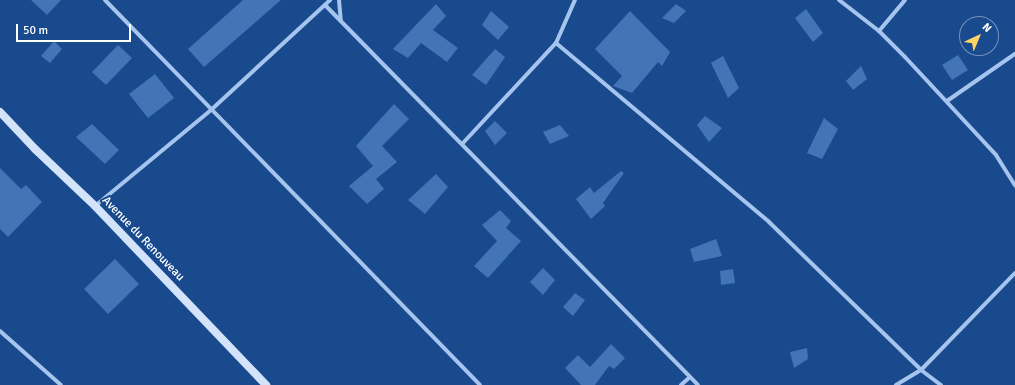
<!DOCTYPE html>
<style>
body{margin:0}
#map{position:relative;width:1015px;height:385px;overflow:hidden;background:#194a8e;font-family:Signika,sans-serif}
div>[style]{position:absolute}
.building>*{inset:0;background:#4274b6}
.street>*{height:4px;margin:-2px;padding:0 2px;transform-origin:2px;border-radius:2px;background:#a5c5ee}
.secondary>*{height:8px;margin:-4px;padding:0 4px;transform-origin:4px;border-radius:4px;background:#d2e3fa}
span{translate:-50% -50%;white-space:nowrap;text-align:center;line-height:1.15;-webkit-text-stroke:4px #194a8e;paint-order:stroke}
.street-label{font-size:12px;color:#fff}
.north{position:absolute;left:959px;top:16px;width:40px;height:40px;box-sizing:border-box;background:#194a8e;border:1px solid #7592bb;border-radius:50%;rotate:44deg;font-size:11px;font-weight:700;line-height:16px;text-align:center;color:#fff}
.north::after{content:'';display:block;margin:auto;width:14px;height:18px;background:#ffd462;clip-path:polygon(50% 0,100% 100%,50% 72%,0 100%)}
.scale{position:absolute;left:16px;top:24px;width:115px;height:18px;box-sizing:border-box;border:2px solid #fff;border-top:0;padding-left:5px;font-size:12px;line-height:14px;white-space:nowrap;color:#fff;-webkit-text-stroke:3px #194a8e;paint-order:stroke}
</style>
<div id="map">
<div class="building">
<div style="clip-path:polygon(31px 0,61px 0,47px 15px)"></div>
<div style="clip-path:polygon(243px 0,281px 0,204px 67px,188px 49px)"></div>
<div style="clip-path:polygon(436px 4px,446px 16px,433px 30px,458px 48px,447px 62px,421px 43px,408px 58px,393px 49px)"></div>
<div style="clip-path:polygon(676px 4px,686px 11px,674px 23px,662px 18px)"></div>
<div style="clip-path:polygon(806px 9px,823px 33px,813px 42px,795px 18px)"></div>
<div style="clip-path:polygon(491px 11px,509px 27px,498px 40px,482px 25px)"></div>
<div style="clip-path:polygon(630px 11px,670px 52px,662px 66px,658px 62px,632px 93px,613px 86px,622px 76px,595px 49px)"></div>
<div style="clip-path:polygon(54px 41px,62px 49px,50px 63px,41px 56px)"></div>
<div style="clip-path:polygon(118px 45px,132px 58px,106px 85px,92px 72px)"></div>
<div style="clip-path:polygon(495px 49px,505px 57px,486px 85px,472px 75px)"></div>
<div style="clip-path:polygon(958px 55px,968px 70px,952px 80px,942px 65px)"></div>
<div style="clip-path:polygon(723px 56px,739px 88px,728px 98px,711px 63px)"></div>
<div style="clip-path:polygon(861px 66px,867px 79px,853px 90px,846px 81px)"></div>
<div style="clip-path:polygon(155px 74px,174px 98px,148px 118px,129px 94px)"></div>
<div style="clip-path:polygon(394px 104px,409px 119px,382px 146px,397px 162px,376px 179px,384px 189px,367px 204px,349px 186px,373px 166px,356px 146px)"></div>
<div style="clip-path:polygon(705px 116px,722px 128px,709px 142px,697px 125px)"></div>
<div style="clip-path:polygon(824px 118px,838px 129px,822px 159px,807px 153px)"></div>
<div style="clip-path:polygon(495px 121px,507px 133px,495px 145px,485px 131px)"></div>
<div style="clip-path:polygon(92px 124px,119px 150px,105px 164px,76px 137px)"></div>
<div style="clip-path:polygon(560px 125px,569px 136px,550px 144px,543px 132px)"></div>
<div style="clip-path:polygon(0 168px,21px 189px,26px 185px,42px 202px,8px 237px,0 229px)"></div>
<div style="clip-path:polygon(621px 171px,624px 173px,603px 203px,605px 206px,591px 219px,576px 199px,590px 187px,594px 193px)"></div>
<div style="clip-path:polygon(436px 174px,448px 187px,425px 214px,408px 200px)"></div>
<div style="clip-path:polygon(500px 210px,511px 221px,506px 228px,521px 241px,488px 278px,474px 266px,497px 241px,482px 225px)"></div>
<div style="clip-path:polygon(716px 239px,722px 256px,694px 262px,690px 249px)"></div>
<div style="clip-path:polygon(115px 259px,139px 284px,108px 314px,84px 289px)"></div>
<div style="clip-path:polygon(543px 268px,555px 280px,543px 295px,530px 282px)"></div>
<div style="clip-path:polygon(733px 269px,735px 283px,721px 285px,720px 271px)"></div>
<div style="clip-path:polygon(575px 293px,585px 300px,573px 316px,563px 307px)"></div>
<div style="clip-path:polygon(611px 344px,625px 358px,614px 369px,609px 366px,595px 385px,581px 385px,565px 368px,578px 355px,590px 367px)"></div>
<div style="clip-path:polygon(807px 348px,808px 359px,794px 368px,790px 352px)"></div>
</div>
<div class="street">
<div style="left:105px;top:0;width:537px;rotate:45.75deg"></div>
<div style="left:339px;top:0;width:21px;rotate:85deg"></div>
<div style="left:839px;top:0;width:51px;rotate:37.8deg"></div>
<div style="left:879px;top:31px;width:37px;rotate:45deg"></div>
<div style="left:905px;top:57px;width:134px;rotate:47.1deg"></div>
<div style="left:996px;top:155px;width:36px;rotate:58deg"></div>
<div style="left:325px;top:5px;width:532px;rotate:45.53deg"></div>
<div style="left:879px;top:31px;width:40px;rotate:-50deg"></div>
<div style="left:556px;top:43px;width:278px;rotate:40deg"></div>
<div style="left:769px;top:222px;width:212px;rotate:44.2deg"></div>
<div style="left:921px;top:370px;width:25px;rotate:37deg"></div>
<div style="left:947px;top:101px;width:83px;rotate:-34.7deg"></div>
<div style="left:463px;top:143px;width:137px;rotate:-47.1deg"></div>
<div style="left:556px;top:43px;width:47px;rotate:-66.2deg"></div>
<div style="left:95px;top:206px;width:151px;rotate:-39.6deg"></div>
<div style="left:211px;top:110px;width:162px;rotate:-42.7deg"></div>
<div style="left:0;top:331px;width:81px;rotate:41.5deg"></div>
<div style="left:681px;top:385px;width:12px;rotate:-42deg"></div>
<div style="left:896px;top:385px;width:29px;rotate:-31deg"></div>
<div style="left:921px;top:370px;width:135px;rotate:-45.9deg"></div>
</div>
<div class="secondary">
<div style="left:0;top:112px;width:51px;rotate:46.6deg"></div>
<div style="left:35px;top:149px;width:83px;rotate:43.5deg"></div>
<div style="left:95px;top:206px;width:248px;rotate:46.3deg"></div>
</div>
<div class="street-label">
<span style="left:143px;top:239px;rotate:46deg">Avenue du Renouveau</span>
</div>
<div class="north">N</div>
<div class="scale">50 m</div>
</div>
